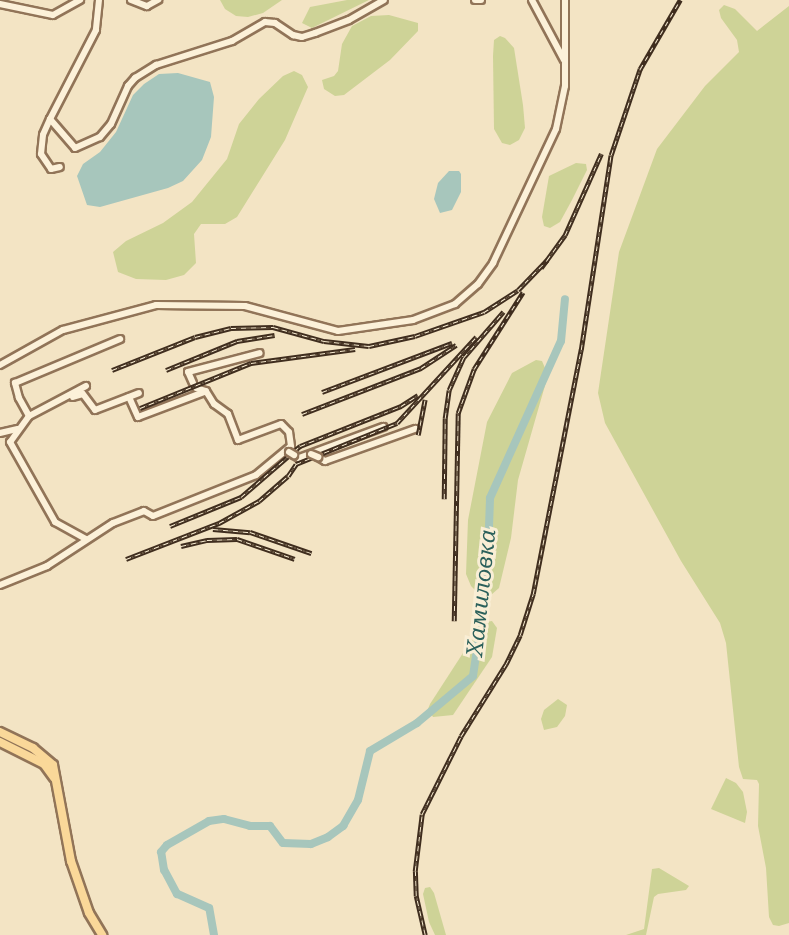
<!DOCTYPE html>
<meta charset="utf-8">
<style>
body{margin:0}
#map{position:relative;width:789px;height:935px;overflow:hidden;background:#f3e4c4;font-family:"Roboto Serif",serif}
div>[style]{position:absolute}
.green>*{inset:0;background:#ced397}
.water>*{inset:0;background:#a7c6bc}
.river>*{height:8px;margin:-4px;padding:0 4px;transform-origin:4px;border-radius:4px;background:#a7c6bc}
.roads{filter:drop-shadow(2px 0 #917458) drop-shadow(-2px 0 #917458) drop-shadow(0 2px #917458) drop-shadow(0 -2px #917458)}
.minor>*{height:6px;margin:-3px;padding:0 3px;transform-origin:3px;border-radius:3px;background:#fcf1d9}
.major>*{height:8px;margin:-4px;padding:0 4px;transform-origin:4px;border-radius:4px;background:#fad899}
.rail>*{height:4.5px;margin-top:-2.25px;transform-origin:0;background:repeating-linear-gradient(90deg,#f9eed5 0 5px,#3f2d1e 0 10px);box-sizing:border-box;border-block:2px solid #3f2d1e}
.bridges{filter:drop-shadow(2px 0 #917458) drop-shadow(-2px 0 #917458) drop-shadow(0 2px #917458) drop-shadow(0 -2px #917458)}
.minor-bridge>*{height:6px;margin:-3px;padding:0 3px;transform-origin:3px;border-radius:3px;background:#fcf1d9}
span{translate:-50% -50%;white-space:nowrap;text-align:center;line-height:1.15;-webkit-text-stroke:6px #f9eed5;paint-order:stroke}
.water-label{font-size:23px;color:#2b605b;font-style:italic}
</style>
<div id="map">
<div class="green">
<div style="clip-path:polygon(220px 0,282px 0,263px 13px,248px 17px,236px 16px,225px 9px)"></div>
<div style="clip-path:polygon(347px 0,369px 0,312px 28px,302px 23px,310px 7px)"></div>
<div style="clip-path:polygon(724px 5px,735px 9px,757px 31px,789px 6px,789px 923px,779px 926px,773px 925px,769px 917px,766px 868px,758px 826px,759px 784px,757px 780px,743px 779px,739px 767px,726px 643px,720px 623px,681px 561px,605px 423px,598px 393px,619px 252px,657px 149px,705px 86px,739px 52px,737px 40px,721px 18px,719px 10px)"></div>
<div style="clip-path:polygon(389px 15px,418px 23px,418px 31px,390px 60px,344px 95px,335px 96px,324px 89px,322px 80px,334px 76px,338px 71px,342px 44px,352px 26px,371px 16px)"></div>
<div style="clip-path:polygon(500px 36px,505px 38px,514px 48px,523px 105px,525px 128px,519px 140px,510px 145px,502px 143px,494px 129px,493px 56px,494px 40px)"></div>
<div style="clip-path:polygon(294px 71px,302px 75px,308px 87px,285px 140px,237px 217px,225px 224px,201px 224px,194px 234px,196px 263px,184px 275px,166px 280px,136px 279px,118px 272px,113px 252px,126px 241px,163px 223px,192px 202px,227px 159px,239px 124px,259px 99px,283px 76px)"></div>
<div style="clip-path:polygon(576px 163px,586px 164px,587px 170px,572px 200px,560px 222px,550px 228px,544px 226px,542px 217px,549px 176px)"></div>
<div style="clip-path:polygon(536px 360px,542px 361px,548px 375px,518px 480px,511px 538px,499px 588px,491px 595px,479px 594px,471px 586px,466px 574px,468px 520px,487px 422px,512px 373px)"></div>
<div style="clip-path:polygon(492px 621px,497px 628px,492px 657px,453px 715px,433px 717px,428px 709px,430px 704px,474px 636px,486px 622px)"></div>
<div style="clip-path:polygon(558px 699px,567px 705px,565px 716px,557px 727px,544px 730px,541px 719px,544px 710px)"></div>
<div style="clip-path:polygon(726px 778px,736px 783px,743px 792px,747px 812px,745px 823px,711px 809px)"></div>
<div style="clip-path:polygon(659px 868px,689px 886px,686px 890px,658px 894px,654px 897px,646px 935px,626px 935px,644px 929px,652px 869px)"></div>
<div style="clip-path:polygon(430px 887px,434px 893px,446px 935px,435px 935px,429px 922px,423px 894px,425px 888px)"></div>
</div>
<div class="water">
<div style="clip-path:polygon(178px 73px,210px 82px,214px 97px,211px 137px,202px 160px,183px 181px,168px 188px,100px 207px,87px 205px,77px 176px,83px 164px,100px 152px,116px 132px,133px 95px,144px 84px,159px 74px)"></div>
<div style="clip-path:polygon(449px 171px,459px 171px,461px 174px,461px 192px,452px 210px,440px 213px,434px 199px,438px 183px)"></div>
</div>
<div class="river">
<div style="left:214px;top:935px;width:27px;rotate:-100deg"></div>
<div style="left:209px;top:908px;width:35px;rotate:-156deg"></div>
<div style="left:177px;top:894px;width:27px;rotate:-118deg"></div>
<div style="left:164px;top:870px;width:18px;rotate:-99deg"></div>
<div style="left:161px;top:852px;width:9px;rotate:-49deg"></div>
<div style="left:167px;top:845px;width:48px;rotate:-29.7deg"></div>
<div style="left:209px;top:821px;width:15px;rotate:-8deg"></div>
<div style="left:224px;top:819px;width:27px;rotate:15deg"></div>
<div style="left:250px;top:826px;width:20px"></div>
<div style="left:270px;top:826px;width:21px;rotate:53deg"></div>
<div style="left:283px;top:843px;width:28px;rotate:2deg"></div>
<div style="left:311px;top:844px;width:18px;rotate:-22deg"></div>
<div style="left:328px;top:837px;width:19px;rotate:-36deg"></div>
<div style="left:343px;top:826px;width:30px;rotate:-60deg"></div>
<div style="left:358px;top:800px;width:50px;rotate:-76.2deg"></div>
<div style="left:370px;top:751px;width:55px;rotate:-30.8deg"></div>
<div style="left:417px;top:723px;width:73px;rotate:-40deg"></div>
<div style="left:473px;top:676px;width:96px;rotate:-81.6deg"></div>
<div style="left:487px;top:581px;width:83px;rotate:-87.9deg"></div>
<div style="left:490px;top:498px;width:172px;rotate:-65.7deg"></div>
<div style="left:561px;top:341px;width:42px;rotate:-84.6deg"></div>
</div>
<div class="roads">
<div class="minor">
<div style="left:99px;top:0;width:30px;rotate:96deg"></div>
<div style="left:96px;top:30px;width:100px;rotate:117.3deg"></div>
<div style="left:50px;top:119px;width:38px;rotate:49deg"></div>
<div style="left:75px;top:148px;width:27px;rotate:-24deg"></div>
<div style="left:100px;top:137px;width:17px;rotate:-50deg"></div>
<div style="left:111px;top:124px;width:42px;rotate:-65.9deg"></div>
<div style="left:128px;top:86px;width:11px;rotate:-49deg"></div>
<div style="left:135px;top:78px;width:25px;rotate:-32deg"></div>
<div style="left:156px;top:65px;width:80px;rotate:-17.5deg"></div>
<div style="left:232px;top:41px;width:38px;rotate:-30deg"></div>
<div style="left:265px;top:22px;width:10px;rotate:6deg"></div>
<div style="left:275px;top:23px;width:22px;rotate:34deg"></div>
<div style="left:293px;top:35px;width:9px;rotate:13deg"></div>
<div style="left:302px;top:37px;width:14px;rotate:-17deg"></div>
<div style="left:315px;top:33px;width:36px;rotate:-21deg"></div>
<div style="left:349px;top:20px;width:40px;rotate:-29.7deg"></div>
<div style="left:131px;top:0;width:17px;rotate:21deg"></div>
<div style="left:147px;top:6px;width:13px;rotate:-29deg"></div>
<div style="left:475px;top:0;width:6px"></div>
<div style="left:532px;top:0;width:68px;rotate:61.9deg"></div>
<div style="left:0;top:4px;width:54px;rotate:11.7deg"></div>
<div style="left:53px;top:15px;width:31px;rotate:-29deg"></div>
<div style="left:50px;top:119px;width:17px;rotate:114deg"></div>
<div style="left:43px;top:135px;width:19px;rotate:96deg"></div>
<div style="left:41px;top:154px;width:18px;rotate:56deg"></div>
<div style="left:51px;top:169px;width:9px;rotate:-13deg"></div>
<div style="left:0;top:365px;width:72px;rotate:-29.1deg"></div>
<div style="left:63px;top:330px;width:96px;rotate:-15deg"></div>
<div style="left:156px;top:305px;width:89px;rotate:0.6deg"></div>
<div style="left:245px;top:306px;width:96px;rotate:15deg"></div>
<div style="left:338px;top:331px;width:76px;rotate:-8.3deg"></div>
<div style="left:413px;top:320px;width:45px;rotate:-20.9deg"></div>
<div style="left:455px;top:304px;width:30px;rotate:-41deg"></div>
<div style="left:478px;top:284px;width:26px;rotate:-54deg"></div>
<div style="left:493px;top:263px;width:148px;rotate:-64.8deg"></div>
<div style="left:556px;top:129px;width:44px;rotate:-78.2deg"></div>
<div style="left:565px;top:86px;width:86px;rotate:-90deg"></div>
<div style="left:193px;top:383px;width:12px;rotate:-114deg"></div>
<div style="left:188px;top:372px;width:74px;rotate:-14.8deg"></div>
<div style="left:86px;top:386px;width:64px;rotate:152.2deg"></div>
<div style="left:29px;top:416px;width:32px;rotate:126deg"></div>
<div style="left:10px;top:442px;width:92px;rotate:60.6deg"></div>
<div style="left:55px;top:522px;width:35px;rotate:29deg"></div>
<div style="left:73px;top:397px;width:10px;rotate:-17deg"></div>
<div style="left:83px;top:394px;width:20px;rotate:53deg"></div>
<div style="left:95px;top:410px;width:47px;rotate:-21.1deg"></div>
<div style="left:129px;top:397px;width:22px;rotate:66deg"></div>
<div style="left:138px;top:417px;width:71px;rotate:-20.7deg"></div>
<div style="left:29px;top:416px;width:21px;rotate:-119deg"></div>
<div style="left:19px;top:398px;width:16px;rotate:-105deg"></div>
<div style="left:15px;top:383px;width:114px;rotate:-22.7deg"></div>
<div style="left:0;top:433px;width:18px;rotate:-13deg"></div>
<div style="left:294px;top:455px;width:6px;rotate:31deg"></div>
<div style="left:299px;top:458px;width:90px;rotate:-20.3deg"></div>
<div style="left:318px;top:457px;width:8px;rotate:30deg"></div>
<div style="left:325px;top:461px;width:96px;rotate:-19.6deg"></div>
<div style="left:0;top:585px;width:51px;rotate:-22deg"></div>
<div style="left:47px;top:566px;width:79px;rotate:-33.1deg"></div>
<div style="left:113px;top:523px;width:33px;rotate:-21deg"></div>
<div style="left:144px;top:511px;width:10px;rotate:29deg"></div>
<div style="left:153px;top:516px;width:111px;rotate:-21.7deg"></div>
<div style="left:256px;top:475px;width:45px;rotate:-39.6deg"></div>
<div style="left:291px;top:446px;width:14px;rotate:-98deg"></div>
<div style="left:289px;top:432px;width:11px;rotate:-135deg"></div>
<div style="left:281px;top:424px;width:46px;rotate:159.6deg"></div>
<div style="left:238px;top:440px;width:28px;rotate:-111deg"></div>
<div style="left:228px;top:414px;width:17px;rotate:-144deg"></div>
<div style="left:214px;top:404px;width:15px;rotate:-122deg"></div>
<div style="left:206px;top:391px;width:10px;rotate:-163deg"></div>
</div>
<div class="major">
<div style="left:0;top:732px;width:37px;rotate:26deg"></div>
<div style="left:33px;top:748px;width:26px;rotate:40deg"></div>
<div style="left:53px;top:765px;width:98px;rotate:79.4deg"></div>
<div style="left:71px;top:861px;width:55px;rotate:70.9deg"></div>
<div style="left:89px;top:913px;width:26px;rotate:59deg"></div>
<div style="left:0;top:742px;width:49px;rotate:26.6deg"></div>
<div style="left:44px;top:764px;width:17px;rotate:54deg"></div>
</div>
</div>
<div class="rail">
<div style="left:541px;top:268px;width:41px;rotate:-54deg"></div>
<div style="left:565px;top:235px;width:89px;rotate:-66deg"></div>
<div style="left:112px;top:370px;width:89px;rotate:-21.7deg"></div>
<div style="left:195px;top:337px;width:37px;rotate:-14deg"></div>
<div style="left:231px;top:328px;width:42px;rotate:-1.4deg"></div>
<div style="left:273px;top:327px;width:53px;rotate:15.4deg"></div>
<div style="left:324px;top:341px;width:45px;rotate:6.3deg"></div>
<div style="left:369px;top:346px;width:47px;rotate:-12.3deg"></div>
<div style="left:415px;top:336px;width:73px;rotate:-19.2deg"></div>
<div style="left:484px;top:312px;width:40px;rotate:-32.9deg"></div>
<div style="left:518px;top:290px;width:42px;rotate:-46deg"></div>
<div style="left:166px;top:370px;width:77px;rotate:-22.2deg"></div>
<div style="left:237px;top:341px;width:38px;rotate:-9deg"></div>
<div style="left:322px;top:392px;width:139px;rotate:-20.7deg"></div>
<div style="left:140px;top:408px;width:120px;rotate:-22.1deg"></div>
<div style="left:251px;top:363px;width:105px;rotate:-7.7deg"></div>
<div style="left:302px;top:414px;width:128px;rotate:-21.1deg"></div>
<div style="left:421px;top:368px;width:42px;rotate:-33.3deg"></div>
<div style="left:418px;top:435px;width:36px;rotate:-79deg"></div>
<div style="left:444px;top:499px;width:81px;rotate:-89.3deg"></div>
<div style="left:445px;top:418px;width:28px;rotate:-82deg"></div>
<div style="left:449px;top:390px;width:36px;rotate:-66deg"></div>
<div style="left:464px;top:357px;width:60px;rotate:-49.1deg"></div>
<div style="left:170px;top:526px;width:77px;rotate:-22.2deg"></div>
<div style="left:241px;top:497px;width:78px;rotate:-40.8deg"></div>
<div style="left:300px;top:446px;width:109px;rotate:-21.6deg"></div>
<div style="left:401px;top:406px;width:20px;rotate:-33deg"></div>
<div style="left:213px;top:529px;width:37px;rotate:5deg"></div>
<div style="left:250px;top:532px;width:65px;rotate:19deg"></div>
<div style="left:181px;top:546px;width:27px;rotate:-13deg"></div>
<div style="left:207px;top:540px;width:30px;rotate:-2deg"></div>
<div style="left:237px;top:539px;width:61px;rotate:19deg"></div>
<div style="left:126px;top:559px;width:100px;rotate:-21.2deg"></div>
<div style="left:219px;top:523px;width:46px;rotate:-28.8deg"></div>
<div style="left:259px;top:501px;width:38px;rotate:-41deg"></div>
<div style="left:288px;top:476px;width:14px;rotate:-56deg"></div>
<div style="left:296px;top:464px;width:109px;rotate:-22.1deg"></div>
<div style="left:397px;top:423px;width:117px;rotate:-47.4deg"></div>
<div style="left:454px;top:621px;width:208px;rotate:-88.9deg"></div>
<div style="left:458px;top:413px;width:47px;rotate:-70deg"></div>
<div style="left:474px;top:369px;width:91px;rotate:-57.5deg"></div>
<div style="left:425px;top:935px;width:40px;rotate:-103deg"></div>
<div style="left:416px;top:896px;width:25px;rotate:-92deg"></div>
<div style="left:415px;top:871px;width:57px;rotate:-83deg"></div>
<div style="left:422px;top:814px;width:87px;rotate:-63.4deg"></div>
<div style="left:461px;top:736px;width:85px;rotate:-58deg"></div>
<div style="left:506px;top:664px;width:32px;rotate:-64deg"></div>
<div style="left:520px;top:635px;width:43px;rotate:-72.4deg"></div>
<div style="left:533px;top:594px;width:249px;rotate:-78.9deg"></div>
<div style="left:581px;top:350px;width:197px;rotate:-81.3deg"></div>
<div style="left:611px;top:155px;width:91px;rotate:-71.4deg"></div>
<div style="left:640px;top:69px;width:80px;rotate:-59.9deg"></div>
</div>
<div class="bridges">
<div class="minor-bridge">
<div style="left:289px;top:452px;width:6px;rotate:31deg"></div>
<div style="left:311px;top:454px;width:8px;rotate:23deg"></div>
</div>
</div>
<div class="water-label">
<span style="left:482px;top:593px;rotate:-84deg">Хамиловка</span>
</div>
</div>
